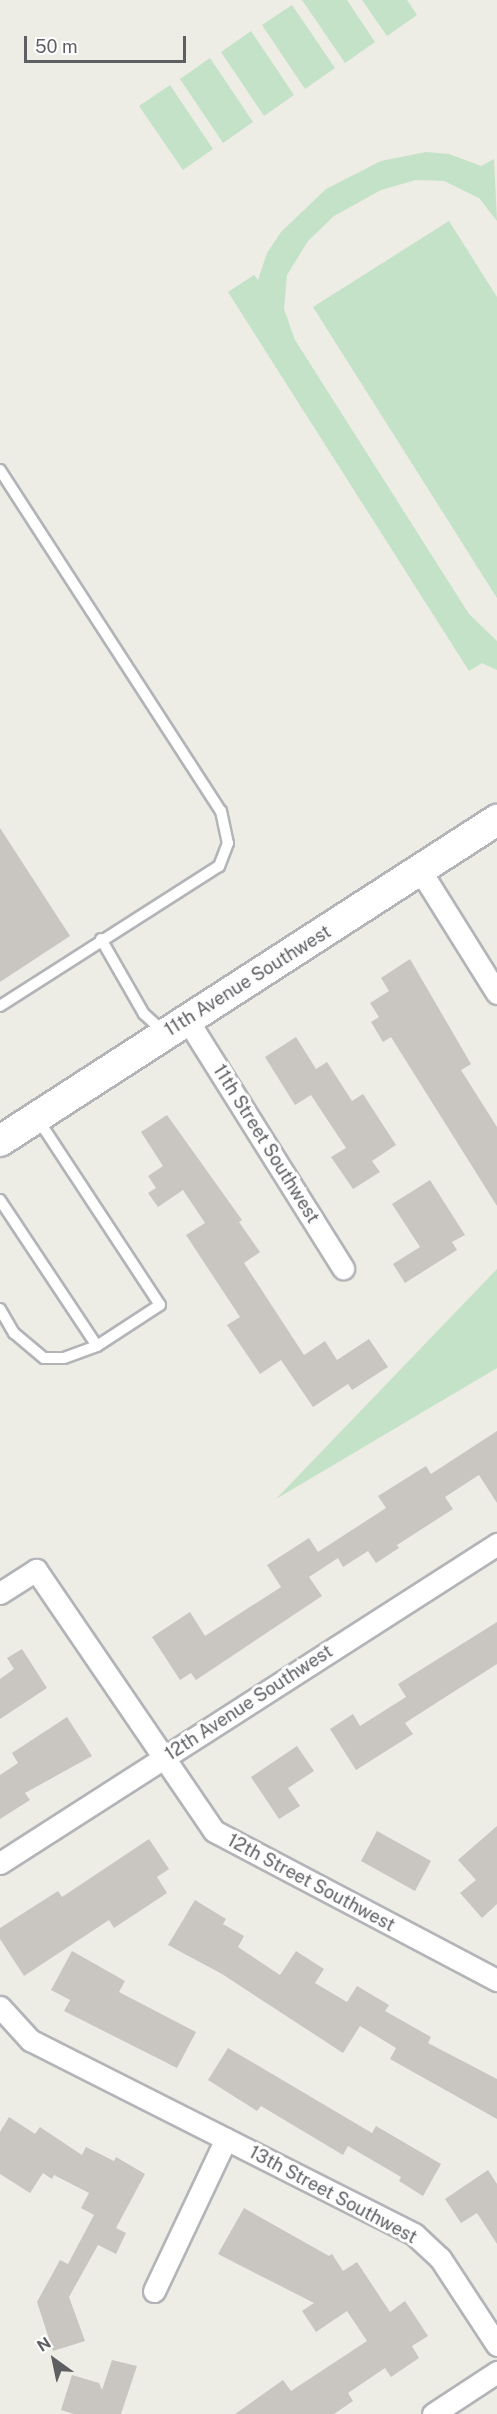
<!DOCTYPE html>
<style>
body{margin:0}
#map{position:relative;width:497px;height:2414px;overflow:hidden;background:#edece5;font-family:"Public Sans",sans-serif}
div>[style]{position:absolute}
.green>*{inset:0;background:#c4e2c7}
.building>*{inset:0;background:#c9c6c1}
.roads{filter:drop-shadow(2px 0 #b2b4b8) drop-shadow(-2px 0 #b2b4b8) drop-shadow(0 2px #b2b4b8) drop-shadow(0 -2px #b2b4b8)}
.lane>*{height:10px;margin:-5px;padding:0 5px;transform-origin:5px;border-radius:5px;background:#fff}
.street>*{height:21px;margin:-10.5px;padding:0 10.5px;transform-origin:10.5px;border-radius:10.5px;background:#fff}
.secondary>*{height:30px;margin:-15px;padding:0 15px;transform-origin:15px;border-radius:15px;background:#fff}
span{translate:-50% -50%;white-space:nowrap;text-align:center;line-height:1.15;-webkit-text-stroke:6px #fff;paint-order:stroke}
.street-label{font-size:18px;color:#5d5f63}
.north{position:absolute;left:24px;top:2330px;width:60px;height:60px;-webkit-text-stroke:4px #fff;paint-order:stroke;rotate:327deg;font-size:16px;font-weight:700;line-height:24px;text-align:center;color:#5d5f63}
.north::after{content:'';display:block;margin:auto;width:21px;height:27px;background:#5d5f63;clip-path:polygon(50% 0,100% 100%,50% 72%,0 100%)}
.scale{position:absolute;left:24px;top:36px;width:162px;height:27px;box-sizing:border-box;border:3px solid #5d5f63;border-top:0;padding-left:8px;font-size:18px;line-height:21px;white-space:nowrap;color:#5d5f63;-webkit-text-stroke:4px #fff;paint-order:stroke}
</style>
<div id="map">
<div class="green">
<div style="clip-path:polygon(302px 0,347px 0,375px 42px,345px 63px)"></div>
<div style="clip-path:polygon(362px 0,407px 0,417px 15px,387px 36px)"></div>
<div style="clip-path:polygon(292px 5px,335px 68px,305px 89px,262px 25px)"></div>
<div style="clip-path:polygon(251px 31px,294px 95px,264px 116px,221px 52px)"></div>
<div style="clip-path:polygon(210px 58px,253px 122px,223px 143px,180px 79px)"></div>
<div style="clip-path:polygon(170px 85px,213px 149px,183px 170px,139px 106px)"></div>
<div style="clip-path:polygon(426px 152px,449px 154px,481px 166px,494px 159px,497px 221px,479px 198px,444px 181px,416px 180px,381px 190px,334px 216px,308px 241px,287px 275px,284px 309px,295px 340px,469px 614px,497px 641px,497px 670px,482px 663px,469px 671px,228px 292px,254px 275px,258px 280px,267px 253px,281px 232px,326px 189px,381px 161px)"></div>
<div style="clip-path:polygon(449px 221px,497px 297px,497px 598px,313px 307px)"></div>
<div style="clip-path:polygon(497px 1269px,497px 1368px,276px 1499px)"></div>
</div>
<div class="building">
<div style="clip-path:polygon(0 828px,70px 936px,0 982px)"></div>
<div style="clip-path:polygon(410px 959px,471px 1064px,461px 1070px,497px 1127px,497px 1206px,391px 1037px,383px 1042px,371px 1022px,379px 1017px,370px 1003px,389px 991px,381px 978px)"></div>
<div style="clip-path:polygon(296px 1037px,316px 1069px,327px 1062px,352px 1101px,363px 1094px,396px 1145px,372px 1161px,380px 1172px,353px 1189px,331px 1157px,346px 1148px,311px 1095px,295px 1105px,265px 1057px)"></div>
<div style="clip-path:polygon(167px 1115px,242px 1220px,239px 1222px,260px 1252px,244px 1263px,304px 1355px,325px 1341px,337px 1360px,369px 1339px,388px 1367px,352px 1390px,348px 1384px,313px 1407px,281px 1360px,260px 1374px,227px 1325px,240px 1317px,186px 1235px,205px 1223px,183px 1190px,158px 1207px,148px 1193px,156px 1188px,148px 1176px,163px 1166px,141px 1132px)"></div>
<div style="clip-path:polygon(430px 1180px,465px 1235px,452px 1242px,457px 1250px,405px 1283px,393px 1264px,420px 1247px,392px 1204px)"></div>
<div style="clip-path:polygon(497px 1431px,497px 1503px,479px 1475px,445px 1497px,453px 1509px,397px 1545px,399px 1548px,376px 1563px,368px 1551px,343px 1567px,338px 1558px,309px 1577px,322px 1596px,196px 1680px,191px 1673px,180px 1680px,152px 1637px,190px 1612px,205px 1636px,281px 1587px,267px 1565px,309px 1538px,318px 1552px,386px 1508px,378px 1496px,426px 1466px,431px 1474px)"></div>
<div style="clip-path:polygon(497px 1622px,497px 1664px,405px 1723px,413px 1734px,356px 1770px,330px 1729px,353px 1714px,360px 1726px,406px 1697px,398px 1684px)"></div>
<div style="clip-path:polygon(22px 1649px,47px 1688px,0 1719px,0 1679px,14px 1669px,7px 1658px)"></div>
<div style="clip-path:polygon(67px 1717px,92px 1756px,25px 1793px,30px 1800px,0 1819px,0 1775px,18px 1763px,12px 1753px)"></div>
<div style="clip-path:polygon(297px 1746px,314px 1771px,288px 1788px,300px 1806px,279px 1819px,251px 1777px)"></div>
<div style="clip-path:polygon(497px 1826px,497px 1904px,482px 1918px,460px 1893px,476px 1880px,458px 1860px)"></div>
<div style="clip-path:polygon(377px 1831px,431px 1861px,415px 1891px,361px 1861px)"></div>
<div style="clip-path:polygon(149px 1839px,169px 1869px,157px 1877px,167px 1893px,114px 1928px,109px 1920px,24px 1976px,0 1939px,0 1928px,58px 1891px,62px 1897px)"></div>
<div style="clip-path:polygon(195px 1900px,226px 1919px,223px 1924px,244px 1936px,238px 1947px,280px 1975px,296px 1951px,324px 1969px,315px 1983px,347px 2002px,357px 1986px,389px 2005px,385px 2011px,431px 2037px,428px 2043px,497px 2079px,497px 2119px,390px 2059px,396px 2048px,360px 2026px,343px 2053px,222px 1974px,168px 1945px)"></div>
<div style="clip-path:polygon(72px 1951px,125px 1981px,119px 1992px,196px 2032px,177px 2068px,64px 2011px,70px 2000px,51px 1990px)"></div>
<div style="clip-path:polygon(228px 2048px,372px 2133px,376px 2126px,441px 2164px,423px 2196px,399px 2181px,401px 2177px,348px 2146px,343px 2155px,261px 2106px,257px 2111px,208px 2080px)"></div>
<div style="clip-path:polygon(9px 2117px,35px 2134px,40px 2127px,82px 2155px,86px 2147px,114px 2161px,116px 2157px,145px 2174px,116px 2228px,126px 2233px,116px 2254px,98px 2245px,69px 2297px,85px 2341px,53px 2351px,37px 2302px,60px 2260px,68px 2264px,94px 2215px,81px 2208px,89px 2193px,54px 2175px,52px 2179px,43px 2173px,30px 2193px,0 2174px,0 2132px)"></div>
<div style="clip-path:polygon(488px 2170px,497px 2184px,497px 2244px,477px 2213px,461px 2223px,445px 2199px)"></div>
<div style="clip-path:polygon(244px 2208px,329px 2256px,332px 2254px,343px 2271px,357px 2262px,390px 2312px,405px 2301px,428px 2336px,412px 2346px,419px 2358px,391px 2377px,385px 2368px,348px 2393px,353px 2401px,334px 2414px,235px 2414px,283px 2380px,291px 2391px,367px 2341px,347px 2311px,316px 2332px,302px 2311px,314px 2303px,218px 2254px)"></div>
<div style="clip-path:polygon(112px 2360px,137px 2366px,121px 2414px,74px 2414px,61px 2410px,72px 2375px,99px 2383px,102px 2390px)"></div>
</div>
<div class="roads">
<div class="lane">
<div style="left:0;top:470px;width:406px;rotate:57.1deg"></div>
<div style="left:221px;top:811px;width:33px;rotate:78deg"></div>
<div style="left:228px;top:843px;width:25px;rotate:111deg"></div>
<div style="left:219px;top:866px;width:260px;rotate:147.4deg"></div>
<div style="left:101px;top:939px;width:86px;rotate:60.2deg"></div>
<div style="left:144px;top:1014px;width:28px;rotate:42deg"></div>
<div style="left:0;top:1200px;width:175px;rotate:56.4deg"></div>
<div style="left:97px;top:1346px;width:75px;rotate:-33.1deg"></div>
<div style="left:160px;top:1305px;width:222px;rotate:-123.3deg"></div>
<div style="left:0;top:1309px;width:28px;rotate:60deg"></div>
<div style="left:14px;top:1333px;width:39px;rotate:40deg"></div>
<div style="left:44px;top:1358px;width:20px"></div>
<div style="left:64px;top:1358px;width:35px;rotate:-20deg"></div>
</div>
<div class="street">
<div style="left:420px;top:870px;width:145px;rotate:58deg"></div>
<div style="left:188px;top:1021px;width:292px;rotate:57.9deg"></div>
<div style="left:0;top:1593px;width:43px;rotate:-32.6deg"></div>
<div style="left:36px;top:1570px;width:316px;rotate:55.7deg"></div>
<div style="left:214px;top:1831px;width:320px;rotate:27.8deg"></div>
<div style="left:0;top:1863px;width:591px;rotate:-32.69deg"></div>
<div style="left:0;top:2007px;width:45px;rotate:47.7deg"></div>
<div style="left:30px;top:2040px;width:430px;rotate:26.8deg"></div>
<div style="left:414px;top:2234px;width:35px;rotate:43deg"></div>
<div style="left:440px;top:2258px;width:104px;rotate:56.8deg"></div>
<div style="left:154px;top:2291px;width:168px;rotate:-64.7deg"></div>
<div style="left:433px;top:2414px;width:77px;rotate:-33.3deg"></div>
</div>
<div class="secondary">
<div style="left:0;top:1141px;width:592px;rotate:-32.86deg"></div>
</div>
</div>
<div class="street-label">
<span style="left:248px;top:981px;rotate:-32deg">11th Avenue Southwest</span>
<span style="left:266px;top:1144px;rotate:58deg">11th Street Southwest</span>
<span style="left:249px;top:1703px;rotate:-33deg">12th Avenue Southwest</span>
<span style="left:311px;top:1883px;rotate:28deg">12th Street Southwest</span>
<span style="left:333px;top:2195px;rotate:28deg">13th Street Southwest</span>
</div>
<div class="north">N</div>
<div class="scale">50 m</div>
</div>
